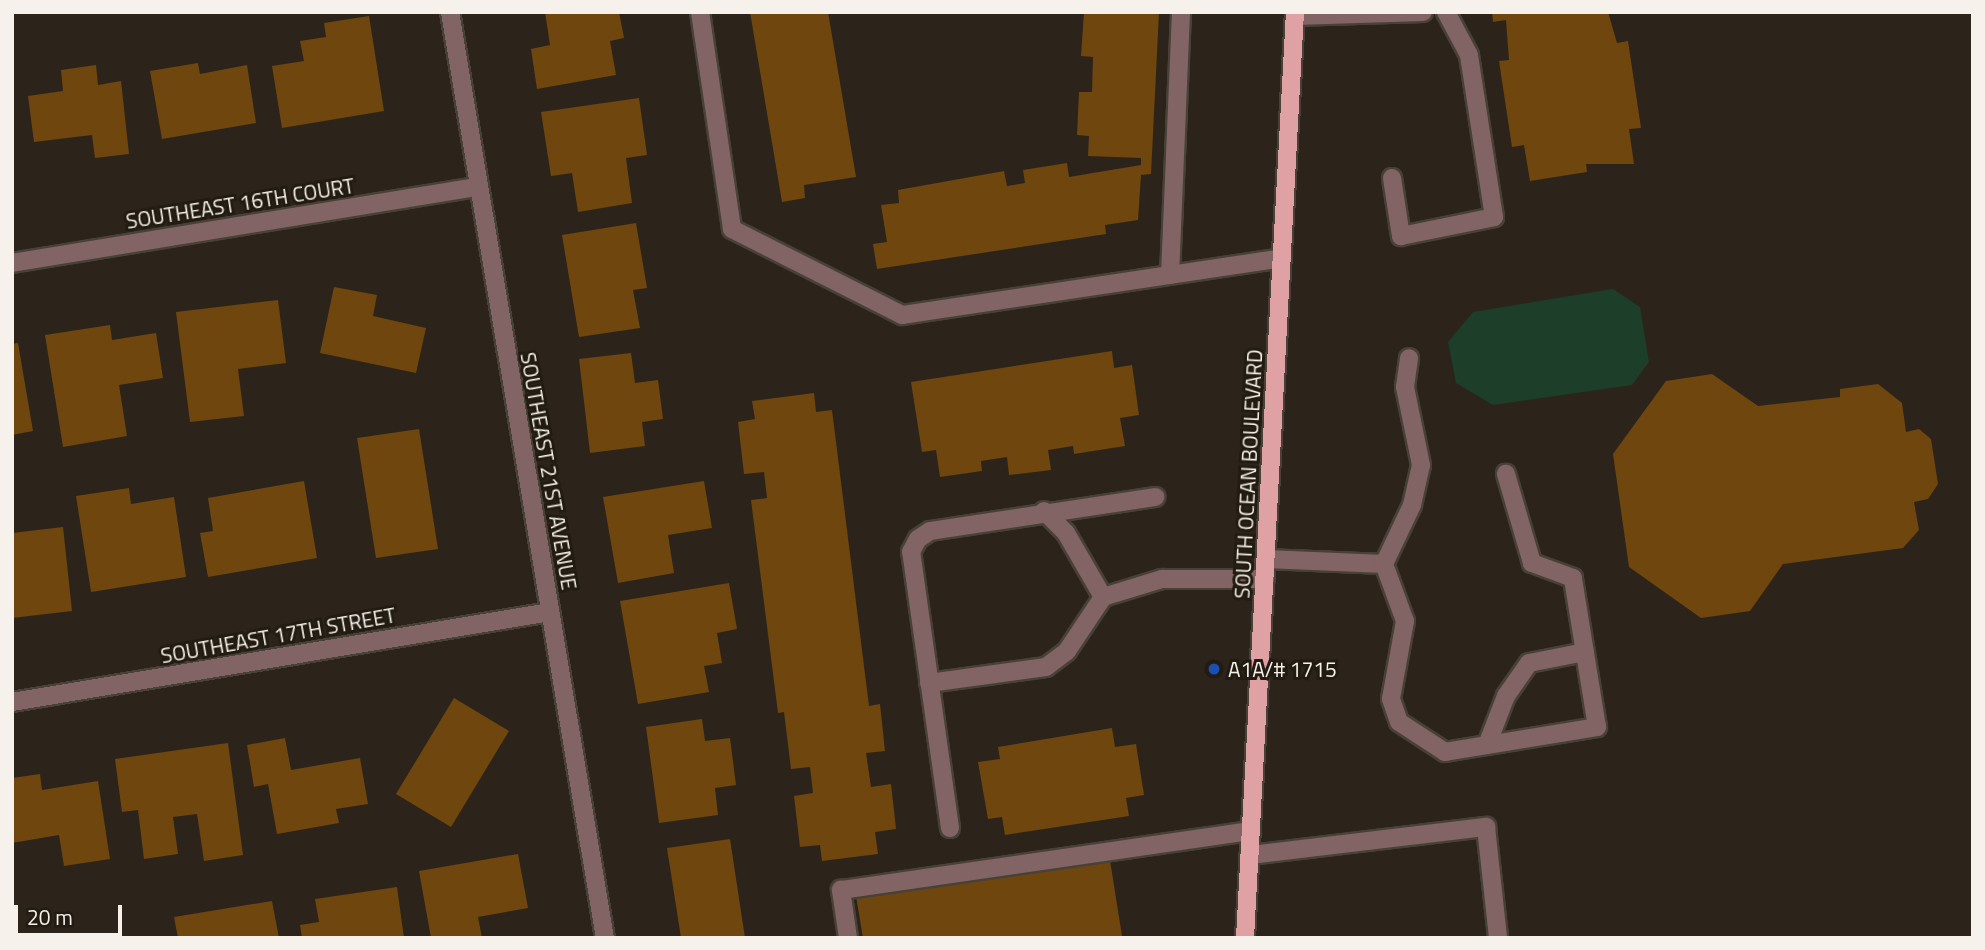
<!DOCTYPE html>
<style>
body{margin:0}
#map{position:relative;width:1985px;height:950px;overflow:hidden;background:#2c241a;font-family:"Titillium Web",sans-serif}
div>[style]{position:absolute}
.green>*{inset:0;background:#1d3e29}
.building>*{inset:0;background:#6f460e}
.roads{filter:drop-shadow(2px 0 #484137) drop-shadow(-2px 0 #484137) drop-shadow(0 2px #484137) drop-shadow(0 -2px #484137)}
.service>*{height:18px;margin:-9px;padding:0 9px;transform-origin:9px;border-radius:9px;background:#826464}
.minor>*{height:18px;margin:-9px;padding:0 9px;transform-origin:9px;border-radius:9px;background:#826464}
.primary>*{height:18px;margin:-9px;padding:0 9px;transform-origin:9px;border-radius:9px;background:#dfa1a3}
.dots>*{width:19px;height:19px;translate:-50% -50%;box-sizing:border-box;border:4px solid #221b11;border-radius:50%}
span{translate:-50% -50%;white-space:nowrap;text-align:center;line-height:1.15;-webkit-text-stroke:6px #221b11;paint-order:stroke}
.street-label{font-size:21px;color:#f6f1ea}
.poi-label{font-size:21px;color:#f6f1ea}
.left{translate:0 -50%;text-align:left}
.frame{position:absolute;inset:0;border:14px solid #f6f1ea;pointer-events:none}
.scale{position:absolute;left:14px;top:905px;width:108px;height:32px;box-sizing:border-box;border:4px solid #f6f1ea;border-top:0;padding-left:9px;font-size:21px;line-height:24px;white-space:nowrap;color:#f6f1ea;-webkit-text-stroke:5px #221b11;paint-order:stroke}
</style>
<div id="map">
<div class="green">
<div style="clip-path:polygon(1613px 289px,1640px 307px,1649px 362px,1632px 385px,1493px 405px,1456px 383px,1448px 342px,1473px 312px)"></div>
</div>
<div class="building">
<div style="clip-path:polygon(545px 12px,619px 12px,624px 38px,610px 41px,616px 75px,537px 89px,531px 49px,550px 45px)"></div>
<div style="clip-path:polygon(750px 12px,828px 12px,856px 177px,804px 185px,805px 198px,782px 202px)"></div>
<div style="clip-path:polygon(1084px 12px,1159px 12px,1151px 174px,1141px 175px,1138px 220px,1105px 225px,1106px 234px,877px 269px,873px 244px,887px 242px,881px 205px,899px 203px,898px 190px,1004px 171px,1007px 186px,1025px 183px,1023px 170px,1067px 163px,1069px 177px,1141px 165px,1141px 158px,1088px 156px,1089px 136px,1077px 135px,1079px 92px,1092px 92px,1093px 57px,1081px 56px)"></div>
<div style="clip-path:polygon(1492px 12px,1608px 12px,1617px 43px,1628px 41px,1641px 128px,1629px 129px,1634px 164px,1586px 164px,1587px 172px,1530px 181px,1524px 145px,1512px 147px,1499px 61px,1509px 60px,1506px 20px,1493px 22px)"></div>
<div style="clip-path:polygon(369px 16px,384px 111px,282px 128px,272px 66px,304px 61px,300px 41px,326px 37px,324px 23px)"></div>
<div style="clip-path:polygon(198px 63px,200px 74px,247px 65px,256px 123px,162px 139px,150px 71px)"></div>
<div style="clip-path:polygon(96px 65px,98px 85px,121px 81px,129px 154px,95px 158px,92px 135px,34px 142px,28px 96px,63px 91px,61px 70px)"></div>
<div style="clip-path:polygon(639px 98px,647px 155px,626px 158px,632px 203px,578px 212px,572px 173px,551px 176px,541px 112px)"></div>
<div style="clip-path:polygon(636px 223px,647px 288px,633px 290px,640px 328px,579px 337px,562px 235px)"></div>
<div style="clip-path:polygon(334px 287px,377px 295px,373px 316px,426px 328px,416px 373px,320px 353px)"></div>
<div style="clip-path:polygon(278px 300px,286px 363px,238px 369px,244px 416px,190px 422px,176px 312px)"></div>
<div style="clip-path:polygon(110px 325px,112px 340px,156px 333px,163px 378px,119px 385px,127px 436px,63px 447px,45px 335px)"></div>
<div style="clip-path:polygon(18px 343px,33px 431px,12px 435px,12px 344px)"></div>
<div style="clip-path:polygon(1112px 351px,1114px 368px,1132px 365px,1139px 415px,1120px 418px,1125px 446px,1074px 454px,1073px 446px,1048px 450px,1051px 470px,1009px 475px,1007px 457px,981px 461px,982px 471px,940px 477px,936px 450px,922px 452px,911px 382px)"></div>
<div style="clip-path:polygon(631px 353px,635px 383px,658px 380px,663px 419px,642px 422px,645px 446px,590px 453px,579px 359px)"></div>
<div style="clip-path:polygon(1712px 374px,1758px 406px,1840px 397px,1840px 389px,1878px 384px,1902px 403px,1906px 432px,1919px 429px,1931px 439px,1938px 484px,1928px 499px,1914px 502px,1919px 530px,1903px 548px,1783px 564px,1750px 611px,1701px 618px,1629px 567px,1613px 454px,1666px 381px)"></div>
<div style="clip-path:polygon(814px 393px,816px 412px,832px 410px,869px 706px,880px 704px,885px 751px,866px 753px,871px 787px,891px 784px,896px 829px,875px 832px,878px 854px,822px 861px,820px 845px,800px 847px,794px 796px,813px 793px,810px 767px,791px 769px,784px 712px,778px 713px,751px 500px,767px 498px,764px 472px,744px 474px,738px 422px,755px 419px,752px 401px)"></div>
<div style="clip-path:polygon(419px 429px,438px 549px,376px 558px,357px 438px)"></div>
<div style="clip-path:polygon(304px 481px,317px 558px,208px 577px,200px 533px,213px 531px,208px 498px)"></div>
<div style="clip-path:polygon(704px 481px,712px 528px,668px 535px,674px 573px,618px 583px,603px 497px)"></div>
<div style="clip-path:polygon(129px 488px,131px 504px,174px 497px,186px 577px,91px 592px,76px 496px)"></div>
<div style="clip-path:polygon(63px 527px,72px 611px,12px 618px,12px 533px)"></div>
<div style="clip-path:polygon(729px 583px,737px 629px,717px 633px,722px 663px,704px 666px,709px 692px,638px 704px,620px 601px)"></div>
<div style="clip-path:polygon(454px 698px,509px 731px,451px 827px,396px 794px)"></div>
<div style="clip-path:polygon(702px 719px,705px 741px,730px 738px,736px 785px,715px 788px,718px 815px,659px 823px,646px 727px)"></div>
<div style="clip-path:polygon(1112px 728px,1115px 747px,1136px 744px,1144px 795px,1126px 798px,1129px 816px,1005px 835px,1002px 817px,988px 819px,978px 762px,1000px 759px,998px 747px)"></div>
<div style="clip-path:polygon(285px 738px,291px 770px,360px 758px,368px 804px,336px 809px,339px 823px,277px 834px,268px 784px,254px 787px,247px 745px)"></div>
<div style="clip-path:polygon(228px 743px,243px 855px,204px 861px,197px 814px,173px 817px,178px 854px,144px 859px,138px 810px,122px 812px,115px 759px)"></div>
<div style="clip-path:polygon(40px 774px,42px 790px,98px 781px,110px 859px,64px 866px,59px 835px,12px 843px,12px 778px)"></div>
<div style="clip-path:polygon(730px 839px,745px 938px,681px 938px,667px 848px)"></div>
<div style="clip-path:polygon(518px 854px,528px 908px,478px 917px,482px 938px,431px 938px,419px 871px)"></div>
<div style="clip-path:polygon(1109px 854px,1122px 936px,863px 938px,856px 896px)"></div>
<div style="clip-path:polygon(397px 887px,404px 938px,302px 938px,300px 925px,319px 922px,315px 899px)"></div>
<div style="clip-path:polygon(272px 901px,279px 938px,178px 938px,174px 917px)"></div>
</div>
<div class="roads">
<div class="service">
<div style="left:700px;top:12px;width:219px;rotate:81.6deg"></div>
<div style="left:732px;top:229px;width:191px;rotate:26.8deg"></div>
<div style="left:902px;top:315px;width:384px;rotate:-8.5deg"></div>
<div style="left:1295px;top:16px;width:128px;rotate:-1.8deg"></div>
<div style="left:1392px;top:178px;width:59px;rotate:81.2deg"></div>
<div style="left:1401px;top:236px;width:95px;rotate:-11.5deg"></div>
<div style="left:1494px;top:217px;width:164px;rotate:-98.8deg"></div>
<div style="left:1469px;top:55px;width:49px;rotate:-118.1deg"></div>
<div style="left:1170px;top:275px;width:263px;rotate:-87.6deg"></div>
<div style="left:1044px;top:511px;width:31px;rotate:45deg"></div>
<div style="left:1066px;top:533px;width:74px;rotate:60deg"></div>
<div style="left:1266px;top:559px;width:118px;rotate:2.4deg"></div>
<div style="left:1384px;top:564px;width:61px;rotate:69.8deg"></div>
<div style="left:1405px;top:621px;width:79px;rotate:100.2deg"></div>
<div style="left:1391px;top:699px;width:24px;rotate:71deg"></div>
<div style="left:1399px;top:722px;width:55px;rotate:33.1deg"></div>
<div style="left:1445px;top:752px;width:154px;rotate:-9.3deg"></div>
<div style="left:1597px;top:727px;width:151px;rotate:-99.2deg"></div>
<div style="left:1573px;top:578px;width:44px;rotate:-159.9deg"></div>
<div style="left:1532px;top:563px;width:93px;rotate:-106.3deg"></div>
<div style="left:1384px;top:564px;width:65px;rotate:-64.6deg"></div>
<div style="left:1412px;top:505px;width:41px;rotate:-77.3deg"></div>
<div style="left:1421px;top:465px;width:80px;rotate:-101.6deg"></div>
<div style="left:1405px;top:387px;width:29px;rotate:-82deg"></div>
<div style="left:929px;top:683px;width:118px;rotate:-7.8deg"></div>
<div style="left:1046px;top:667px;width:26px;rotate:-37deg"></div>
<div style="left:1067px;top:651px;width:65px;rotate:-56.3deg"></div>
<div style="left:1103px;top:597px;width:62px;rotate:-17deg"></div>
<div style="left:1162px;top:579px;width:103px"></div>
<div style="left:1487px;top:745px;width:53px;rotate:-68.8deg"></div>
<div style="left:1506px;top:696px;width:40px;rotate:-55.1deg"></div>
<div style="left:1529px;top:663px;width:57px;rotate:-11.1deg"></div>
<div style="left:950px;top:828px;width:279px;rotate:-98deg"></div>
<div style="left:911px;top:552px;width:15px;rotate:-62deg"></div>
<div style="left:918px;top:539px;width:14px;rotate:-34deg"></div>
<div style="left:930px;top:531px;width:228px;rotate:-8.6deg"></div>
<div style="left:1250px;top:855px;width:238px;rotate:-6.8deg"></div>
<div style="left:1486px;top:827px;width:112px;rotate:83.8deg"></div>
<div style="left:848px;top:938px;width:49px;rotate:-98.3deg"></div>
<div style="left:841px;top:890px;width:414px;rotate:-8.2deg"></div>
</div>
<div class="minor">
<div style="left:450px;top:12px;width:939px;rotate:80.5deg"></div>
<div style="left:12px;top:263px;width:470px;rotate:-9.3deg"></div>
<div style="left:12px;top:702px;width:545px;rotate:-9.5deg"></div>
</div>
<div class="primary">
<div style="left:1245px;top:938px;width:927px;rotate:-86.91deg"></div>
</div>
</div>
<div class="dots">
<div style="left:1214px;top:669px;background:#1a4fb4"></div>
</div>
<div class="street-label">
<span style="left:240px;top:203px;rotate:-9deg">SOUTHEAST 16TH COURT</span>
<span style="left:549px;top:471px;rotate:80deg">SOUTHEAST 21ST AVENUE</span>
<span style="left:1248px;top:474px;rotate:-87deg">SOUTH OCEAN BOULEVARD</span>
<span style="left:278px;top:635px;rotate:-10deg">SOUTHEAST 17TH STREET</span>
</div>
<div class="poi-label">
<span class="left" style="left:1228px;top:669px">A1A/# 1715</span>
</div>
<div class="frame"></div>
<div class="scale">20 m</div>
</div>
